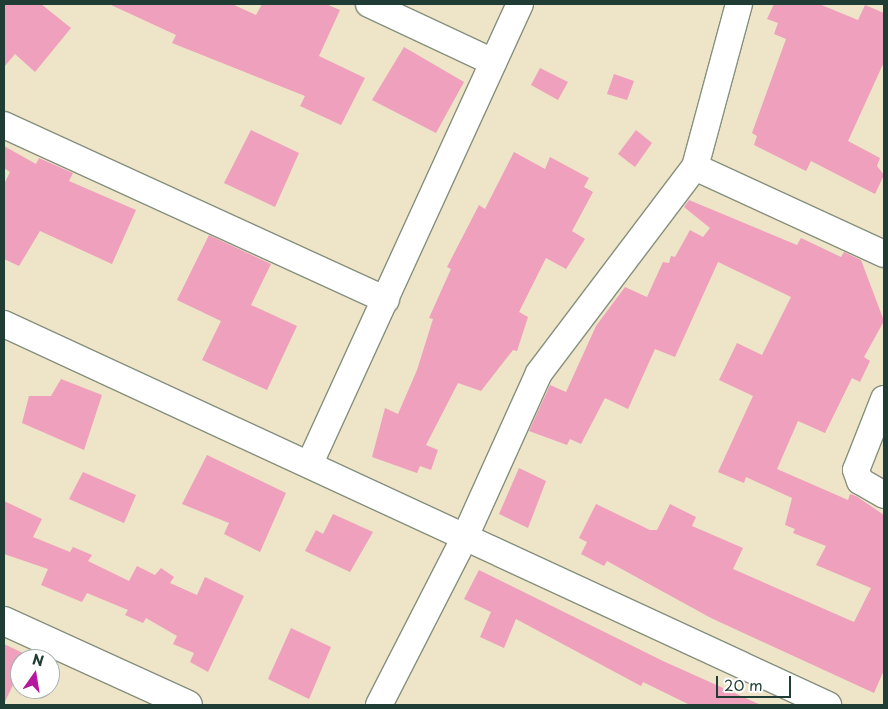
<!DOCTYPE html>
<style>
body{margin:0}
#map{position:relative;width:888px;height:709px;overflow:hidden;background:#eee4c7;font-family:"Playpen Sans",sans-serif}
div>[style]{position:absolute}
.building>*{inset:0;background:#eea0bd}
.roads{filter:drop-shadow(1px 0 #86907e) drop-shadow(-1px 0 #86907e) drop-shadow(0 1px #86907e) drop-shadow(0 -1px #86907e)}
.minor>*{height:26px;margin:-13px;padding:0 13px;transform-origin:13px;border-radius:13px;background:#fff}
.tertiary>*{height:28px;margin:-14px;padding:0 14px;transform-origin:14px;border-radius:14px;background:#fff}
span{translate:-50% -50%;white-space:nowrap;text-align:center;line-height:1.15;-webkit-text-stroke:4px #fff;paint-order:stroke}
.frame{position:absolute;inset:0;border:5px solid #1f3d34;pointer-events:none}
.north{position:absolute;left:10px;top:649px;width:50px;height:50px;box-sizing:border-box;background:#fff;border:1px solid #a5b1ae;border-radius:50%;rotate:13deg;font-size:14px;font-weight:700;line-height:20px;text-align:center;color:#1f3d34}
.north::after{content:'';display:block;margin:auto;width:18px;height:22px;background:#b5179e;clip-path:polygon(50% 0,100% 100%,50% 72%,0 100%)}
.scale{position:absolute;left:716px;top:676px;width:75px;height:22px;box-sizing:border-box;border:2px solid #1f3d34;border-top:0;padding-left:6px;font-size:15px;line-height:18px;white-space:nowrap;color:#1f3d34;-webkit-text-stroke:4px #fff;paint-order:stroke}
</style>
<div id="map">
<div class="building">
<div style="clip-path:polygon(4px 4px,41px 4px,71px 28px,35px 72px,15px 54px,4px 67px)"></div>
<div style="clip-path:polygon(109px 4px,232px 4px,256px 15px,262px 4px,326px 4px,340px 10px,319px 56px,365px 78px,341px 125px,300px 106px,305px 96px,172px 43px,176px 35px)"></div>
<div style="clip-path:polygon(774px 4px,819px 4px,858px 20px,865px 5px,884px 13px,884px 62px,848px 141px,880px 158px,877px 166px,884px 175px,875px 194px,811px 161px,806px 171px,754px 145px,757px 136px,752px 133px,786px 39px,774px 34px,778px 23px,767px 19px)"></div>
<div style="clip-path:polygon(404px 47px,464px 82px,436px 133px,372px 100px)"></div>
<div style="clip-path:polygon(540px 68px,568px 82px,558px 100px,531px 85px)"></div>
<div style="clip-path:polygon(614px 74px,634px 81px,627px 100px,607px 94px)"></div>
<div style="clip-path:polygon(251px 130px,299px 153px,275px 207px,224px 183px)"></div>
<div style="clip-path:polygon(636px 130px,652px 143px,635px 167px,618px 154px)"></div>
<div style="clip-path:polygon(4px 146px,36px 164px,39px 158px,73px 173px,69px 181px,136px 210px,112px 264px,40px 231px,19px 266px,4px 259px,4px 184px,10px 172px,4px 168px)"></div>
<div style="clip-path:polygon(514px 152px,545px 169px,550px 157px,589px 178px,584px 187px,593px 192px,572px 231px,585px 239px,566px 269px,546px 258px,519px 312px,528px 317px,517px 351px,513px 350px,481px 391px,458px 383px,426px 445px,438px 450px,431px 470px,420px 466px,417px 473px,372px 457px,385px 408px,398px 414px,417px 370px,433px 319px,429px 318px,451px 269px,447px 267px,479px 205px,485px 209px)"></div>
<div style="clip-path:polygon(689px 200px,797px 245px,801px 238px,841px 257px,844px 252px,861px 260px,884px 321px,864px 357px,870px 361px,860px 382px,852px 378px,825px 433px,798px 421px,777px 469px,848px 500px,850px 494px,856px 496px,884px 515px,884px 670px,874px 693px,711px 618px,607px 561px,604px 566px,581px 554px,587px 542px,579px 538px,596px 504px,650px 530px,657px 530px,670px 504px,696px 517px,692px 526px,743px 548px,733px 569px,854px 622px,871px 588px,816px 565px,826px 546px,793px 533px,795px 529px,785px 525px,792px 498px,746px 477px,744px 483px,718px 472px,753px 396px,719px 380px,737px 343px,762px 355px,791px 297px,718px 262px,675px 357px,655px 349px,628px 409px,605px 398px,581px 444px,570px 439px,567px 445px,529px 431px,550px 385px,566px 392px,596px 326px,625px 287px,647px 297px,663px 262px,669px 263px,671px 256px,675px 257px,690px 230px,703px 237px,710px 228px,684px 207px)"></div>
<div style="clip-path:polygon(209px 235px,271px 264px,251px 305px,297px 326px,267px 390px,202px 360px,221px 321px,177px 300px)"></div>
<div style="clip-path:polygon(61px 379px,102px 395px,84px 450px,22px 423px,29px 396px,51px 396px)"></div>
<div style="clip-path:polygon(207px 455px,286px 493px,260px 552px,224px 534px,229px 523px,182px 504px)"></div>
<div style="clip-path:polygon(519px 468px,546px 481px,528px 528px,499px 514px)"></div>
<div style="clip-path:polygon(83px 472px,136px 495px,124px 523px,69px 499px)"></div>
<div style="clip-path:polygon(4px 501px,42px 519px,33px 537px,70px 552px,73px 547px,92px 555px,88px 561px,129px 581px,137px 566px,155px 575px,161px 568px,174px 577px,170px 583px,197px 595px,205px 577px,244px 596px,208px 672px,190px 662px,194px 653px,173px 644px,177px 636px,146px 618px,143px 623px,125px 615px,128px 610px,87px 593px,82px 602px,41px 585px,48px 569px,4px 554px)"></div>
<div style="clip-path:polygon(333px 514px,373px 532px,350px 572px,305px 551px,316px 530px,323px 534px)"></div>
<div style="clip-path:polygon(479px 570px,663px 661px,761px 705px,690px 705px,643px 682px,641px 686px,516px 619px,504px 648px,480px 637px,491px 612px,464px 599px)"></div>
<div style="clip-path:polygon(291px 628px,331px 647px,309px 699px,268px 679px)"></div>
<div style="clip-path:polygon(4px 644px,27px 655px,20px 659px,20px 670px,4px 704px)"></div>
</div>
<div class="roads">
<div class="minor">
<div style="left:369px;top:4px;width:137px;rotate:25.1deg"></div>
<div style="left:4px;top:125px;width:420px;rotate:24.6deg"></div>
<div style="left:695px;top:167px;width:208px;rotate:24.7deg"></div>
<div style="left:4px;top:324px;width:908px;rotate:24.81deg"></div>
<div style="left:884px;top:399px;width:76px;rotate:111.5deg"></div>
<div style="left:856px;top:470px;width:12px;rotate:70deg"></div>
<div style="left:860px;top:481px;width:28px;rotate:30deg"></div>
<div style="left:310px;top:463px;width:505px;rotate:-65.42deg"></div>
<div style="left:379px;top:705px;width:186px;rotate:-62.9deg"></div>
<div style="left:464px;top:539px;width:182px;rotate:-65.7deg"></div>
<div style="left:539px;top:373px;width:258px;rotate:-52.9deg"></div>
<div style="left:695px;top:167px;width:169px;rotate:-74.9deg"></div>
</div>
<div class="tertiary">
<div style="left:4px;top:621px;width:202px;rotate:24.5deg"></div>
</div>
</div>
<div class="frame"></div>
<div class="north">N</div>
<div class="scale">20 m</div>
</div>
